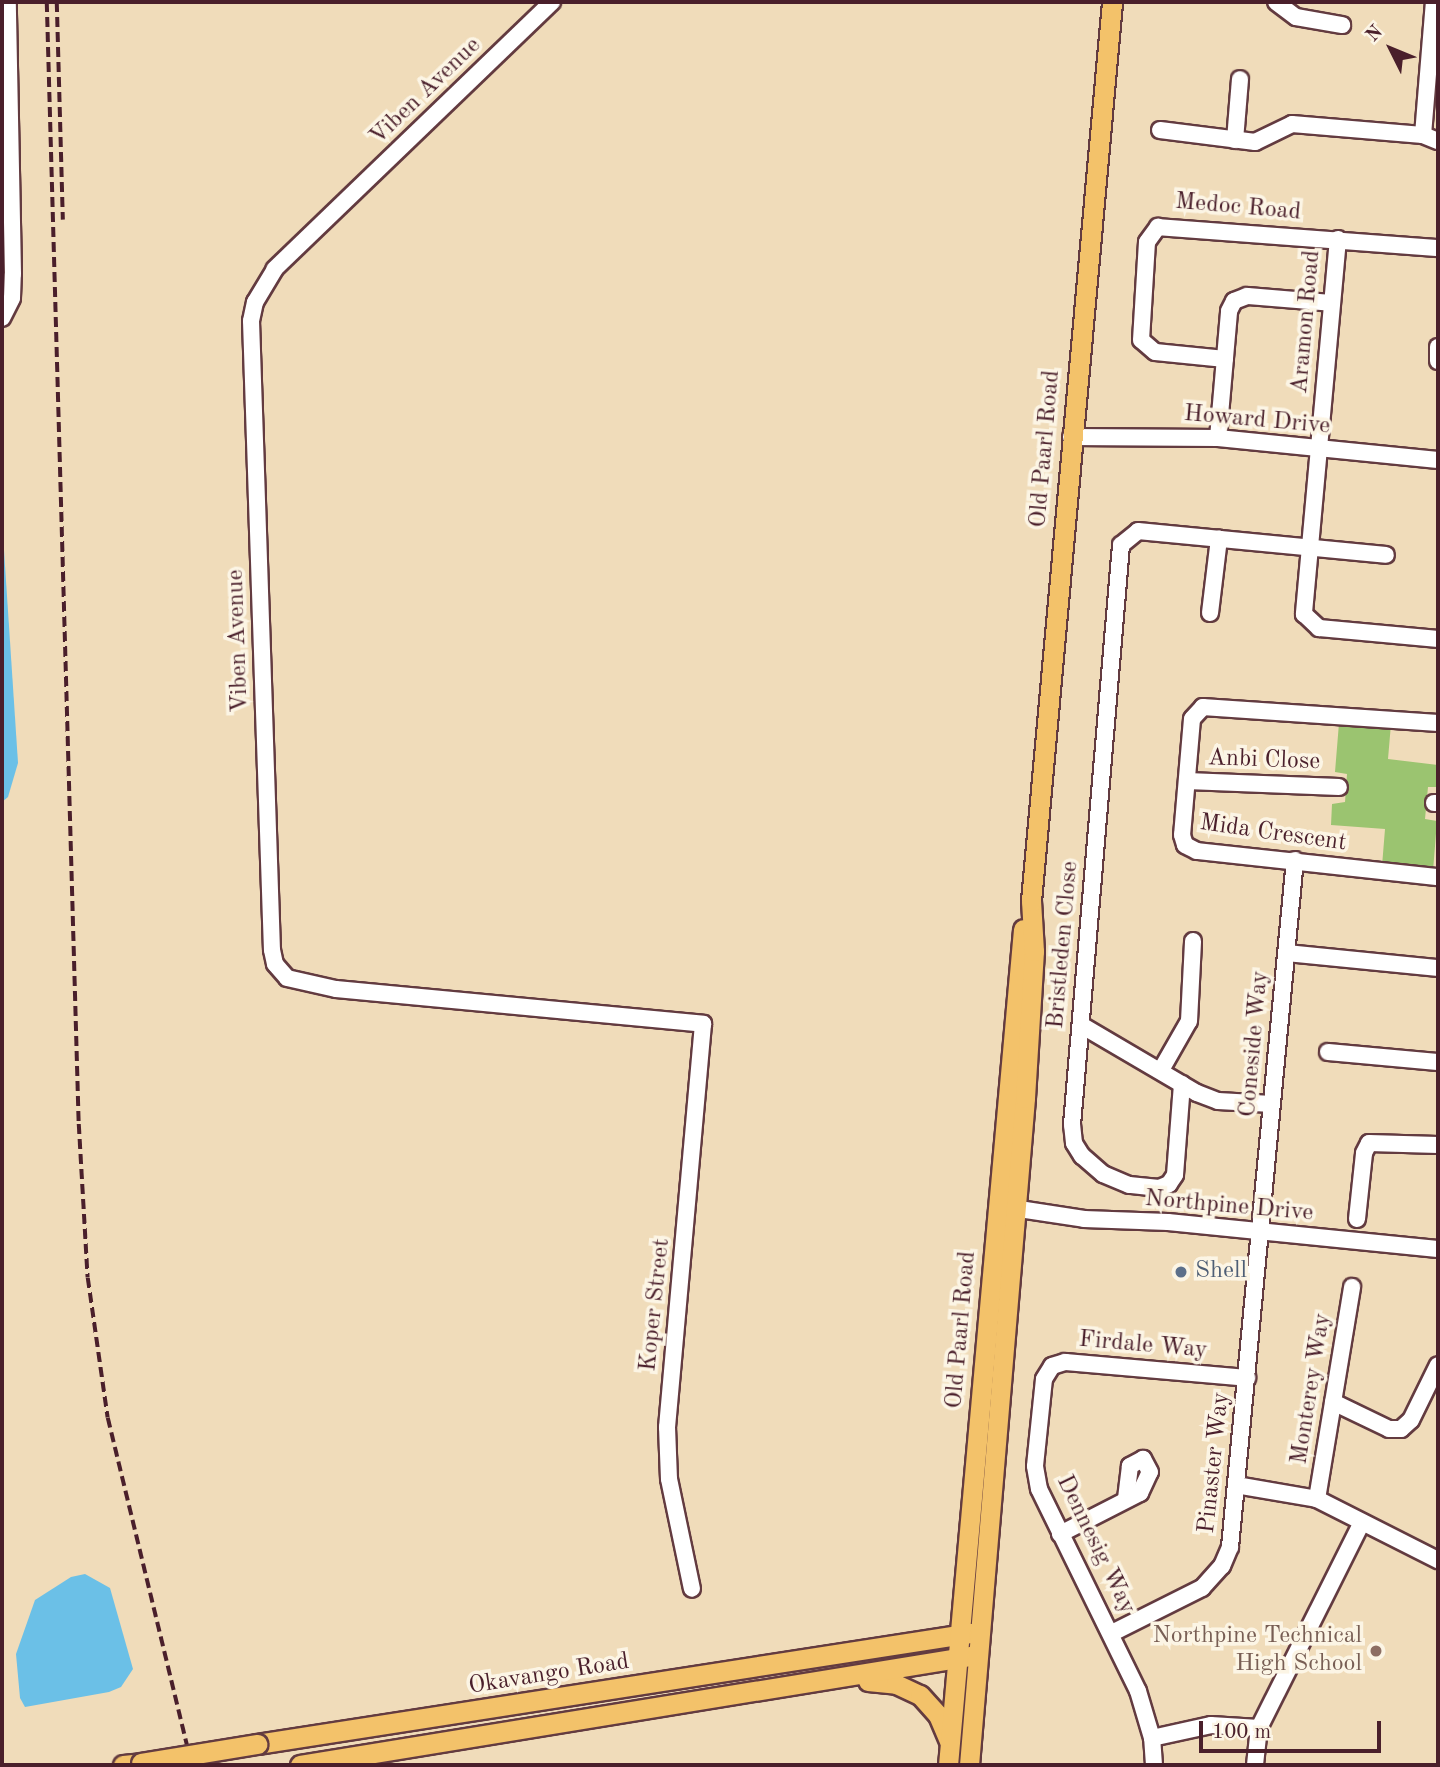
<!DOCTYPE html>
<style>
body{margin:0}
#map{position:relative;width:1440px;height:1767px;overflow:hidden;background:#f0dcba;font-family:"Old Standard TT",serif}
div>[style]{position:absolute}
.green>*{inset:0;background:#9bc470}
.water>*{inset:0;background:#6bc0e7}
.roads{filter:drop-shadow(2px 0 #633b40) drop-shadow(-2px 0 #633b40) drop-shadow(0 2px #633b40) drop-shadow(0 -2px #633b40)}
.minor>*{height:16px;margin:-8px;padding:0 8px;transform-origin:8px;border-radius:8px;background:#fff}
.major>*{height:19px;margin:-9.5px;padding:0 9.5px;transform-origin:9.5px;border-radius:9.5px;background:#f3c26a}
.rail>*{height:3.5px;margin-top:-1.75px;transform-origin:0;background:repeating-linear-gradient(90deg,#4a1f2b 0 10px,transparent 0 15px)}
.bridges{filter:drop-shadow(2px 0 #633b40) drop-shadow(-2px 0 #633b40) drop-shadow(0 2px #633b40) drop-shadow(0 -2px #633b40)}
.major-bridge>*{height:19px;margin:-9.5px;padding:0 9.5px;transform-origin:9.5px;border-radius:9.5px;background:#f3c26a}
.dots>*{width:19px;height:19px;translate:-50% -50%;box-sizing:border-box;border:4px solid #fcf5e5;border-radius:50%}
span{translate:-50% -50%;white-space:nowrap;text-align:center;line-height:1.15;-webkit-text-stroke:7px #fcf5e5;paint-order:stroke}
.street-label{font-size:24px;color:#4a1f2b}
.service-label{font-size:24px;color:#4e5e75}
.left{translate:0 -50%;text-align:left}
.education-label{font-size:24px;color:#785e54}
.right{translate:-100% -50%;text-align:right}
.frame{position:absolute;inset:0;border:4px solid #4a1f2b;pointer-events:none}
.north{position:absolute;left:1356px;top:14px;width:70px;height:70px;-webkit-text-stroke:5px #fcf5e5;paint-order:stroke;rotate:313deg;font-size:19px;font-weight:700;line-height:28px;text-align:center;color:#4a1f2b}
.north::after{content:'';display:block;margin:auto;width:24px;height:32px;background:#4a1f2b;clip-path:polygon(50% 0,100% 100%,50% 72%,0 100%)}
.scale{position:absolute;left:1199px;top:1721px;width:182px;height:32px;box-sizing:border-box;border:4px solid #4a1f2b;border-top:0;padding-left:9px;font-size:21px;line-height:24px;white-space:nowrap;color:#4a1f2b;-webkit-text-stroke:5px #fcf5e5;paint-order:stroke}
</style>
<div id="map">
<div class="green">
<div style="clip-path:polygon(1339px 723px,1391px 724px,1388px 759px,1438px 765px,1438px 787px,1428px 787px,1425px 819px,1437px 821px,1433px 871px,1382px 866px,1385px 829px,1331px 825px,1332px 804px,1345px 802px,1347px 774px,1335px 772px)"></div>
</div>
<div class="water">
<div style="clip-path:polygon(2px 520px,18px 763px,8px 797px,2px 802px)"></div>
<div style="clip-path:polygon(85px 1574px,110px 1588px,133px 1669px,121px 1687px,109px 1692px,25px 1707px,20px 1698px,16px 1654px,35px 1600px,71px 1577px)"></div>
</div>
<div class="roads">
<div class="minor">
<div style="left:552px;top:2px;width:385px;rotate:136.1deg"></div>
<div style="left:275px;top:269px;width:39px;rotate:121deg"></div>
<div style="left:255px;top:302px;width:19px;rotate:102deg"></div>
<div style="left:251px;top:321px;width:629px;rotate:88.09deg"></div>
<div style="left:272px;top:950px;width:14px;rotate:78deg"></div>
<div style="left:275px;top:964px;width:18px;rotate:49deg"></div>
<div style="left:287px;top:978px;width:50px;rotate:12.7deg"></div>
<div style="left:336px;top:989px;width:369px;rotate:5.4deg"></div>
<div style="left:703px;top:1024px;width:405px;rotate:95.1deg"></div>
<div style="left:667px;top:1427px;width:52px;rotate:87.8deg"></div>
<div style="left:669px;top:1479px;width:112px;rotate:78.2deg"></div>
<div style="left:1276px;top:2px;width:25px;rotate:37deg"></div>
<div style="left:1296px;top:17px;width:47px;rotate:9.9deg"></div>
<div style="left:1160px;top:130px;width:96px;rotate:7.2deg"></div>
<div style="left:1255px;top:142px;width:41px;rotate:-25.9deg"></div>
<div style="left:1292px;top:124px;width:131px;rotate:4.8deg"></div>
<div style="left:1423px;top:135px;width:16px;rotate:22deg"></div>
<div style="left:1423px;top:135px;width:133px;rotate:-85.3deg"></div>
<div style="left:1235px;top:140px;width:61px;rotate:-85.3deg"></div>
<div style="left:1338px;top:239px;width:377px;rotate:95.2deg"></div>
<div style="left:1304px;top:614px;width:21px;rotate:43deg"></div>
<div style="left:1319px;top:628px;width:120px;rotate:5.3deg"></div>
<div style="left:2px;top:318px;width:22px;rotate:-63deg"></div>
<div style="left:12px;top:298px;width:24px;rotate:-88deg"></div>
<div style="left:13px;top:274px;width:272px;rotate:-91.1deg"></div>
<div style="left:1438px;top:347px;width:14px;rotate:90deg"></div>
<div style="left:1225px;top:359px;width:70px;rotate:-174.3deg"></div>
<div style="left:1155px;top:352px;width:18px;rotate:-139deg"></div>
<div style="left:1141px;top:340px;width:98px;rotate:-86.5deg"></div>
<div style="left:1147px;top:242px;width:19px;rotate:-54deg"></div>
<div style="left:1158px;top:227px;width:281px;rotate:4.3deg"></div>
<div style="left:1071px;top:437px;width:147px;rotate:0.4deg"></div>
<div style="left:1218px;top:438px;width:221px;rotate:5.7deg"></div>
<div style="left:1218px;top:438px;width:127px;rotate:-85deg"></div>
<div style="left:1229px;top:311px;width:11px;rotate:-63deg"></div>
<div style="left:1234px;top:301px;width:14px;rotate:-21deg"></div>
<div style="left:1247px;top:296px;width:85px;rotate:4.7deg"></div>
<div style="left:1210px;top:613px;width:75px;rotate:-83.1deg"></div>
<div style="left:1438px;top:723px;width:236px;rotate:-176.1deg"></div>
<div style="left:1203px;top:707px;width:16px;rotate:133deg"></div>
<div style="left:1192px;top:719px;width:116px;rotate:94.9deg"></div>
<div style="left:1182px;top:835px;width:10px;rotate:73deg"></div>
<div style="left:1185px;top:845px;width:13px;rotate:27deg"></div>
<div style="left:1197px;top:851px;width:242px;rotate:6.2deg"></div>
<div style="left:1187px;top:781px;width:152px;rotate:2.3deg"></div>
<div style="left:1434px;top:803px;width:4px"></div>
<div style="left:1287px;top:953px;width:152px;rotate:5.7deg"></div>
<div style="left:1081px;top:1025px;width:134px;rotate:30.4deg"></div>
<div style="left:1197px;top:1093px;width:22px;rotate:21deg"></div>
<div style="left:1218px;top:1101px;width:54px;rotate:3.2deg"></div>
<div style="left:1328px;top:1052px;width:110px;rotate:5.2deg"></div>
<div style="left:1161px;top:1070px;width:56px;rotate:-60.3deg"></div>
<div style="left:1189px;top:1021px;width:80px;rotate:-87.1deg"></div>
<div style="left:1182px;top:1084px;width:91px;rotate:94.4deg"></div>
<div style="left:1175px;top:1175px;width:11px;rotate:124deg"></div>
<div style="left:1169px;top:1184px;width:11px;rotate:158deg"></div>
<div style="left:1159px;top:1188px;width:30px;rotate:-174deg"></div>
<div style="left:1129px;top:1185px;width:28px;rotate:-157deg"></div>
<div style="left:1103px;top:1174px;width:28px;rotate:-139deg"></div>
<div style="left:1082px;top:1156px;width:15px;rotate:-122deg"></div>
<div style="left:1074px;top:1143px;width:18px;rotate:-96deg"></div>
<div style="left:1072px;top:1125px;width:582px;rotate:-85.17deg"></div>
<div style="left:1121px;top:545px;width:22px;rotate:-39deg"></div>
<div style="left:1138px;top:531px;width:249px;rotate:5.5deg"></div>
<div style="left:1006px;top:1207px;width:79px;rotate:8.7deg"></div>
<div style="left:1084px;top:1219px;width:84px;rotate:2deg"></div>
<div style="left:1168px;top:1222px;width:271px;rotate:5.7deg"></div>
<div style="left:1357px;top:1219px;width:66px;rotate:-83.9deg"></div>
<div style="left:1364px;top:1153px;width:11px;rotate:-63deg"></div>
<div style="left:1369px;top:1143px;width:69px;rotate:1.7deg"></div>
<div style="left:1333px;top:1402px;width:62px;rotate:25.7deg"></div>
<div style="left:1389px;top:1429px;width:12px"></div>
<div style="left:1401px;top:1429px;width:13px;rotate:-42deg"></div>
<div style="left:1411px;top:1420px;width:61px;rotate:-63.9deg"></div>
<div style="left:1236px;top:1485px;width:82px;rotate:9.8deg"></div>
<div style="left:1317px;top:1499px;width:136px;rotate:26.8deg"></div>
<div style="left:1317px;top:1499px;width:215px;rotate:-80.6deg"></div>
<div style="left:1060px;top:1534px;width:90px;rotate:-27.1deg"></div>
<div style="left:1140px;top:1493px;width:23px;rotate:-65deg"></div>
<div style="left:1150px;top:1472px;width:15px;rotate:-118deg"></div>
<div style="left:1143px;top:1459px;width:15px;rotate:152deg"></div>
<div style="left:1130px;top:1466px;width:32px;rotate:97deg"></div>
<div style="left:1112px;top:1633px;width:101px;rotate:-26.6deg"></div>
<div style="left:1202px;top:1588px;width:30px;rotate:-48deg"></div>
<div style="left:1222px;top:1566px;width:21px;rotate:-67deg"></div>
<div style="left:1230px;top:1547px;width:690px;rotate:-84.6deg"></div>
<div style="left:1152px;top:1738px;width:60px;rotate:-12.4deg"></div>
<div style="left:1211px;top:1725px;width:48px;rotate:3.6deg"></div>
<div style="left:1154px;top:1765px;width:27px;rotate:-94deg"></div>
<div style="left:1152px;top:1738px;width:49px;rotate:-106.6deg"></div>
<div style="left:1138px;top:1691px;width:225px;rotate:-116.1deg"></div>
<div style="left:1039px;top:1489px;width:23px;rotate:-100deg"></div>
<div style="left:1035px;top:1466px;width:87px;rotate:-84.1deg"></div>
<div style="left:1044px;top:1379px;width:15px;rotate:-58deg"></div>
<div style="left:1052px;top:1366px;width:14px;rotate:-17deg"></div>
<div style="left:1065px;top:1362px;width:183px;rotate:5deg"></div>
<div style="left:1255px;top:1765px;width:37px;rotate:-84deg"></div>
<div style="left:1259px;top:1728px;width:230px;rotate:-63.4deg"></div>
</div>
<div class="major">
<div style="left:868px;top:1681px;width:28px;rotate:6deg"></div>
<div style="left:896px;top:1684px;width:26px;rotate:25deg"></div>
<div style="left:920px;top:1695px;width:27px;rotate:48deg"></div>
<div style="left:938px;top:1715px;width:28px;rotate:67deg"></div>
<div style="left:257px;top:1744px;width:723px;rotate:-8.84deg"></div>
<div style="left:123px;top:1765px;width:18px;rotate:-6deg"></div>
<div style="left:300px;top:1765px;width:678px;rotate:-9.25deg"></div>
<div style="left:948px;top:1765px;width:839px;rotate:-84.87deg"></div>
<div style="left:969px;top:1765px;width:669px;rotate:-85.2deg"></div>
<div style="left:1025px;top:1098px;width:147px;rotate:-86.5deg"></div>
<div style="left:1034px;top:951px;width:50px;rotate:-93.4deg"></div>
<div style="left:1031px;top:901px;width:903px;rotate:-84.85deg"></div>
</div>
</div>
<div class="rail">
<div style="left:47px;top:2px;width:1122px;rotate:88.37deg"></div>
<div style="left:79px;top:1124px;width:154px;rotate:86.7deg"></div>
<div style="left:88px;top:1278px;width:141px;rotate:81.9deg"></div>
<div style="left:108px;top:1418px;width:357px;rotate:76.4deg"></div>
<div style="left:57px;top:2px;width:218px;rotate:88.4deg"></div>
</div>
<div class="bridges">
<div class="major-bridge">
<div style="left:141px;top:1763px;width:118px;rotate:-9.3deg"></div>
</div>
</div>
<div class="dots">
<div style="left:1181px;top:1272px;background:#5c6f8a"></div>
<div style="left:1376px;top:1651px;background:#8d6e63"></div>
</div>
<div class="street-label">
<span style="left:426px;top:92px;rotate:-44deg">Viben Avenue</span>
<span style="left:1238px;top:208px;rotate:5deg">Medoc Road</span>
<span style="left:1307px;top:322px;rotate:-85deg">Aramon Road</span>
<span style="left:1257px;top:421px;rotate:5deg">Howard Drive</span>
<span style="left:1046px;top:449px;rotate:-85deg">Old Paarl Road</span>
<span style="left:239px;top:641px;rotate:-92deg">Viben Avenue</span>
<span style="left:1264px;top:761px;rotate:2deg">Anbi Close</span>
<span style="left:1273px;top:834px;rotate:8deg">Mida Crescent</span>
<span style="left:1064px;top:945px;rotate:-85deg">Bristleden Close</span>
<span style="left:1255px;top:1044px;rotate:-85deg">Coneside Way</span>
<span style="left:1229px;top:1207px;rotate:5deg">Northpine Drive</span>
<span style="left:656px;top:1305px;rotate:-84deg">Koper Street</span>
<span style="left:962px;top:1330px;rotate:-85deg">Old Paarl Road</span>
<span style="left:1143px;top:1346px;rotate:5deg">Firdale Way</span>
<span style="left:1312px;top:1389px;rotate:-81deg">Monterey Way</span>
<span style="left:1215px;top:1463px;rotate:-84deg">Pinaster Way</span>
<span style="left:1095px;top:1545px;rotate:64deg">Dennesig Way</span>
<span style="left:549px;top:1675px;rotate:-9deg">Okavango Road</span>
</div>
<div class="service-label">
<span class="left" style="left:1195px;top:1272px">Shell</span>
</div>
<div class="education-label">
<span class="right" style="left:1362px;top:1651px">Northpine Technical<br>High School</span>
</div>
<div class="frame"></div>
<div class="north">N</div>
<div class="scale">100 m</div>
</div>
